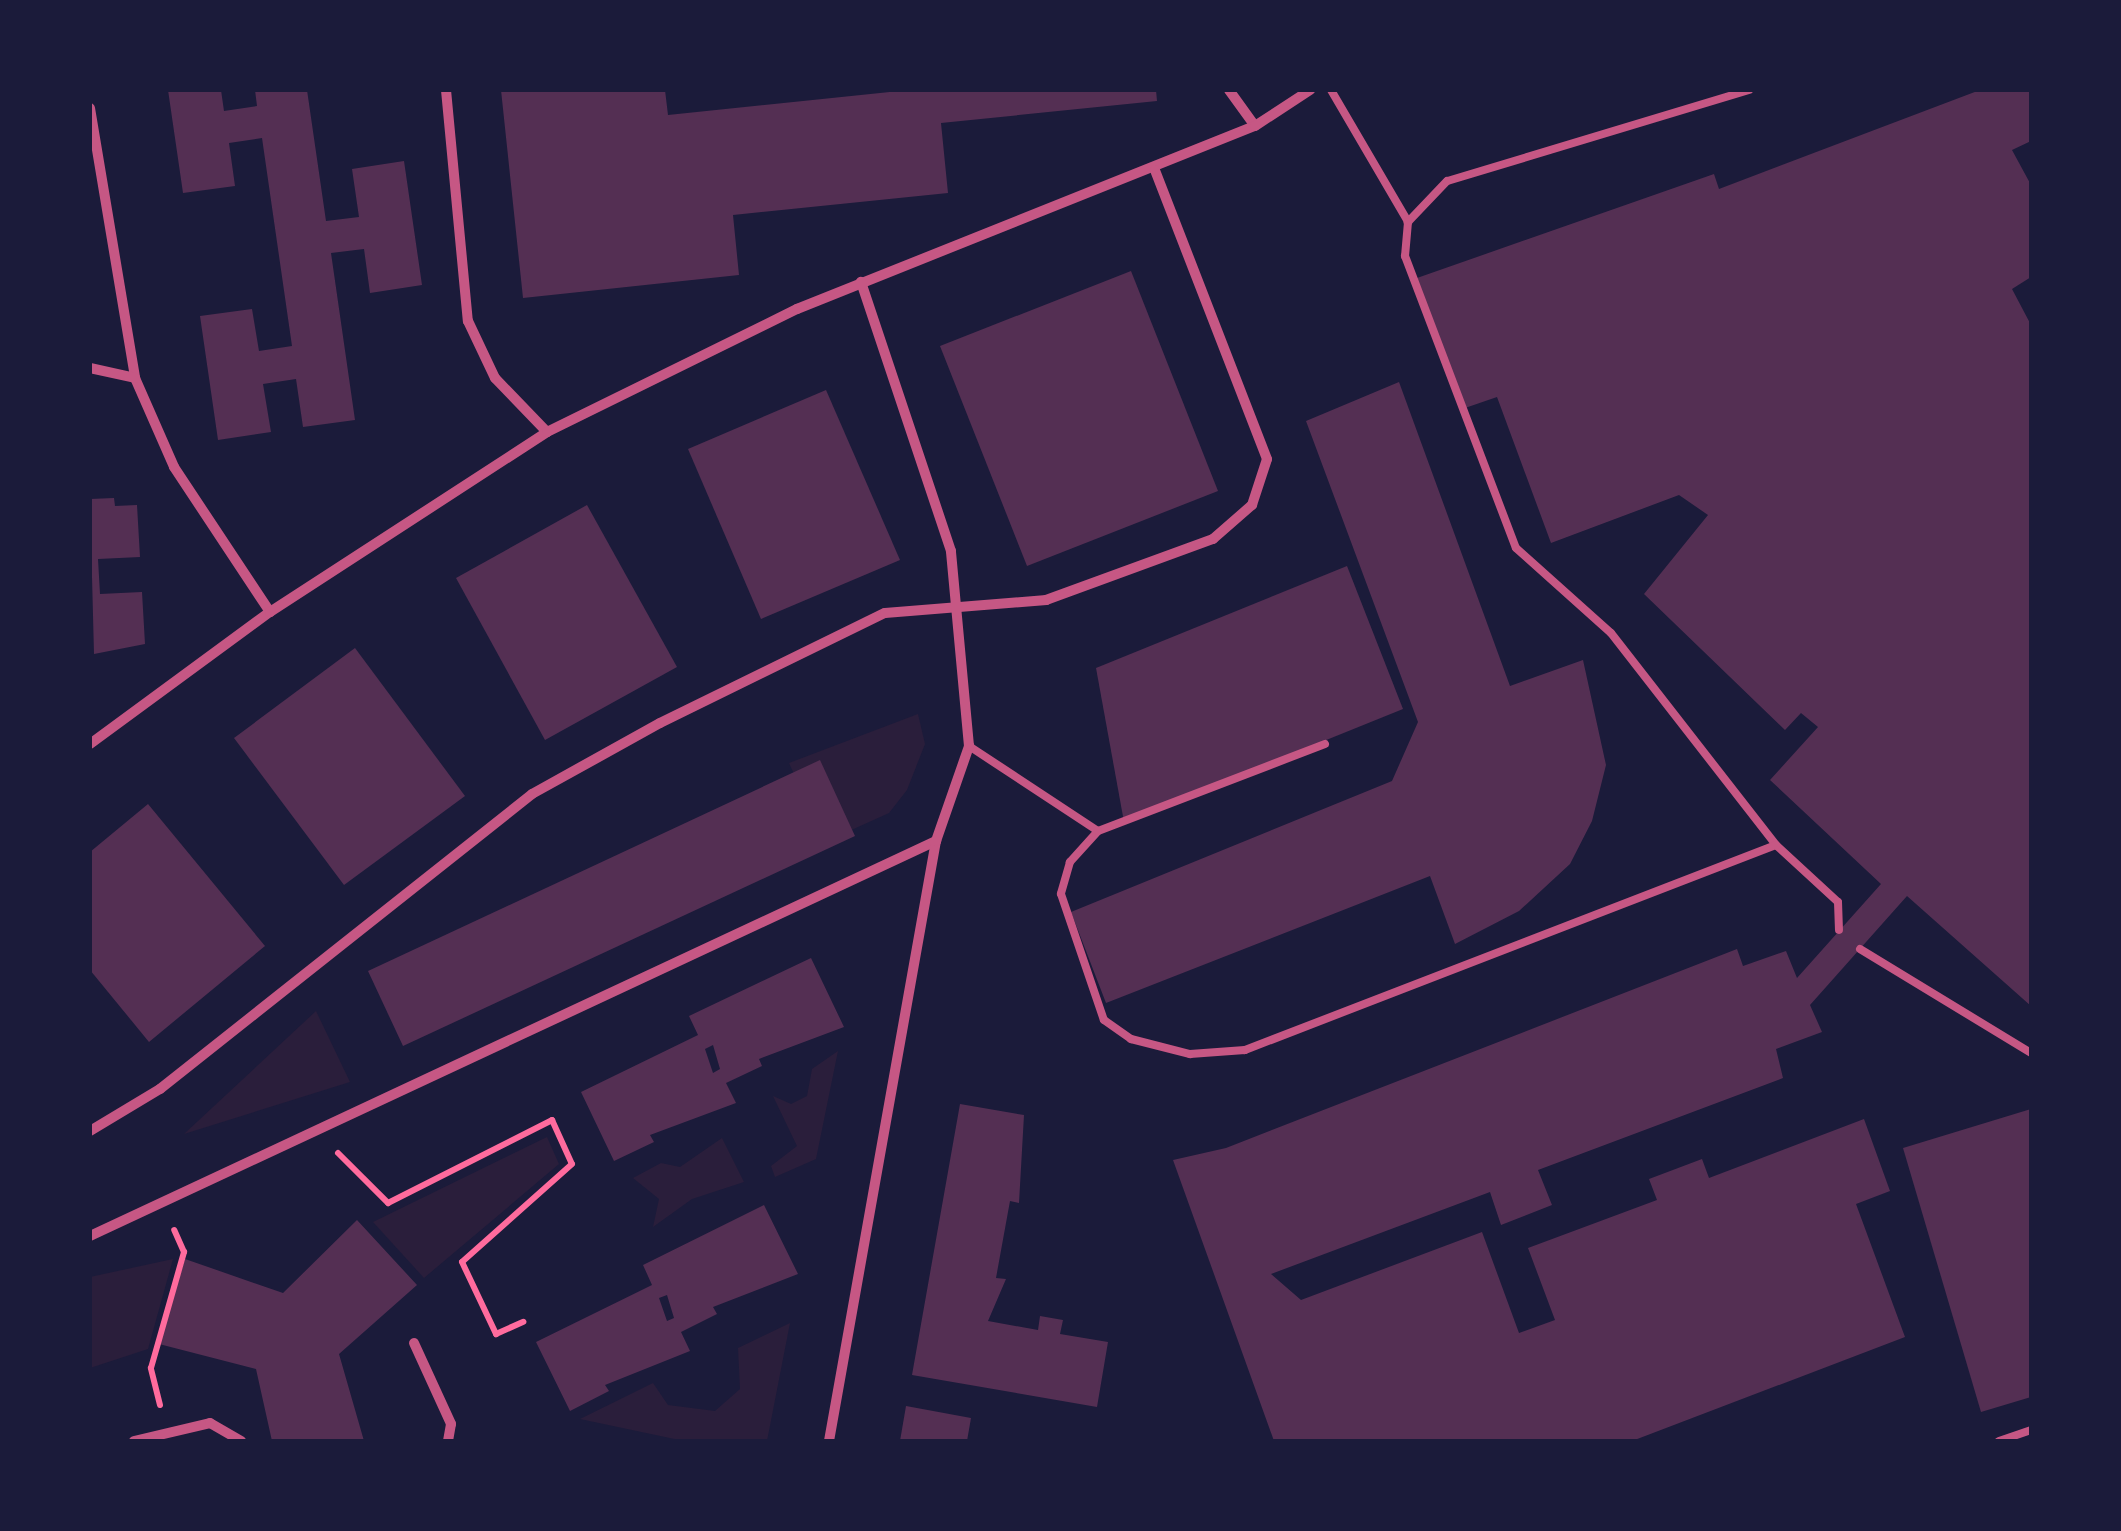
<!DOCTYPE html>
<style>
body{margin:0}
#map{position:relative;width:2121px;height:1531px;overflow:hidden;background:#1b1b3a;font-family:Arial,sans-serif}
div>[style]{position:absolute}
.green>*{inset:0;background:#2a1e3b}
.building>*{inset:0;background:#542f53}
.path>*{height:6px;margin:-3px;padding:0 3px;transform-origin:3px;border-radius:3px;background:#ff6b9d}
.service>*{height:8px;margin:-4px;padding:0 4px;transform-origin:4px;border-radius:4px;background:#c65784}
.minor>*{height:10px;margin:-5px;padding:0 5px;transform-origin:5px;border-radius:5px;background:#c65784}
span{translate:-50% -50%;white-space:nowrap;text-align:center;line-height:1.15;-webkit-text-stroke:10px #1b1b3a;paint-order:stroke}
.frame{position:absolute;inset:0;border:92px solid #1b1b3a;pointer-events:none}
</style>
<div id="map">
<div class="green">
<div style="clip-path:polygon(918px 714px,925px 744px,907px 790px,889px 813px,825px 842px,789px 763px)"></div>
<div style="clip-path:polygon(316px 1011px,350px 1082px,184px 1134px)"></div>
<div style="clip-path:polygon(838px 1051px,816px 1159px,775px 1177px,771px 1166px,797px 1146px,773px 1096px,791px 1104px,807px 1096px,812px 1069px)"></div>
<div style="clip-path:polygon(547px 1137px,559px 1164px,424px 1278px,373px 1222px)"></div>
<div style="clip-path:polygon(722px 1138px,744px 1182px,692px 1199px,653px 1227px,659px 1199px,633px 1178px,661px 1163px,680px 1167px)"></div>
<div style="clip-path:polygon(173px 1259px,148px 1349px,90px 1368px,90px 1277px)"></div>
<div style="clip-path:polygon(790px 1323px,767px 1441px,684px 1441px,580px 1419px,653px 1383px,668px 1405px,715px 1411px,740px 1389px,738px 1348px)"></div>
</div>
<div class="building">
<div style="clip-path:polygon(168px 90px,221px 90px,224px 111px,257px 106px,255px 90px,307px 90px,326px 221px,359px 217px,352px 169px,404px 161px,422px 285px,370px 293px,364px 249px,331px 253px,355px 420px,303px 427px,296px 379px,263px 384px,271px 432px,218px 440px,200px 316px,252px 309px,259px 351px,292px 346px,262px 138px,229px 143px,235px 186px,183px 193px)"></div>
<div style="clip-path:polygon(501px 90px,665px 90px,668px 115px,909px 90px,1156px 90px,1157px 101px,941px 123px,948px 193px,733px 215px,739px 275px,523px 298px)"></div>
<div style="clip-path:polygon(1980px 90px,2031px 90px,2031px 141px,2012px 150px,2031px 185px,2031px 277px,2012px 289px,2031px 325px,2031px 1006px,1907px 896px,1810px 1005px,1822px 1032px,1776px 1049px,1783px 1078px,1538px 1170px,1552px 1205px,1501px 1225px,1490px 1192px,1271px 1274px,1301px 1300px,1482px 1232px,1519px 1333px,1555px 1320px,1528px 1248px,1657px 1200px,1649px 1179px,1702px 1159px,1709px 1178px,1864px 1119px,1890px 1191px,1856px 1204px,1905px 1337px,1632px 1441px,1274px 1441px,1173px 1160px,1226px 1148px,1737px 949px,1743px 966px,1786px 951px,1797px 978px,1881px 884px,1770px 780px,1818px 727px,1801px 713px,1785px 730px,1644px 594px,1708px 515px,1679px 495px,1551px 543px,1497px 397px,1465px 408px,1417px 278px,1714px 174px,1719px 189px)"></div>
<div style="clip-path:polygon(1131px 271px,1218px 491px,1027px 566px,940px 346px)"></div>
<div style="clip-path:polygon(1399px 382px,1510px 686px,1583px 660px,1606px 765px,1592px 821px,1570px 864px,1519px 911px,1455px 944px,1430px 876px,1106px 1003px,1071px 912px,1392px 781px,1418px 722px,1306px 421px)"></div>
<div style="clip-path:polygon(826px 390px,900px 560px,761px 619px,688px 449px)"></div>
<div style="clip-path:polygon(114px 498px,115px 506px,137px 505px,140px 557px,98px 559px,100px 594px,142px 592px,145px 644px,94px 654px,90px 499px)"></div>
<div style="clip-path:polygon(587px 505px,677px 667px,545px 740px,456px 578px)"></div>
<div style="clip-path:polygon(1347px 566px,1403px 709px,1124px 822px,1096px 668px)"></div>
<div style="clip-path:polygon(355px 648px,465px 796px,344px 885px,234px 738px)"></div>
<div style="clip-path:polygon(820px 760px,855px 836px,403px 1046px,368px 971px)"></div>
<div style="clip-path:polygon(148px 804px,265px 946px,149px 1042px,90px 970px,90px 852px)"></div>
<div style="clip-path:polygon(evenodd,811px 958px,844px 1027px,759px 1059px,762px 1066px,726px 1083px,736px 1103px,650px 1135px,654px 1142px,614px 1161px,581px 1092px,698px 1035px,689px 1016px,811px 958px,713px 1045px,720px 1069px,713px 1073px,705px 1049px,713px 1045px)"></div>
<div style="clip-path:polygon(960px 1104px,1024px 1115px,1019px 1203px,1010px 1201px,996px 1278px,1006px 1279px,988px 1321px,1038px 1330px,1040px 1316px,1063px 1320px,1060px 1334px,1108px 1342px,1097px 1407px,912px 1375px)"></div>
<div style="clip-path:polygon(2031px 1109px,2031px 1397px,1981px 1412px,1903px 1148px)"></div>
<div style="clip-path:polygon(evenodd,764px 1205px,798px 1274px,713px 1307px,717px 1314px,681px 1332px,690px 1351px,605px 1385px,609px 1391px,570px 1411px,536px 1342px,652px 1285px,643px 1265px,764px 1205px,667px 1295px,674px 1318px,667px 1321px,659px 1298px,667px 1295px)"></div>
<div style="clip-path:polygon(357px 1220px,417px 1285px,339px 1354px,364px 1441px,272px 1441px,256px 1369px,159px 1344px,185px 1259px,283px 1293px)"></div>
<div style="clip-path:polygon(906px 1406px,971px 1418px,967px 1441px,900px 1441px)"></div>
</div>
<div class="path">
<div style="left:338px;top:1153px;width:71px;rotate:45deg"></div>
<div style="left:388px;top:1203px;width:184px;rotate:-26.8deg"></div>
<div style="left:552px;top:1120px;width:48px;rotate:65.6deg"></div>
<div style="left:572px;top:1164px;width:147px;rotate:138.3deg"></div>
<div style="left:462px;top:1262px;width:80px;rotate:64.7deg"></div>
<div style="left:496px;top:1334px;width:30px;rotate:-24deg"></div>
<div style="left:160px;top:1405px;width:38px;rotate:-104deg"></div>
<div style="left:151px;top:1368px;width:121px;rotate:-74.1deg"></div>
<div style="left:184px;top:1252px;width:24px;rotate:-114deg"></div>
</div>
<div class="service">
<div style="left:1331px;top:90px;width:153px;rotate:59.7deg"></div>
<div style="left:1749px;top:90px;width:315px;rotate:163.2deg"></div>
<div style="left:1447px;top:181px;width:57px;rotate:133.6deg"></div>
<div style="left:1408px;top:222px;width:34px;rotate:95deg"></div>
<div style="left:1405px;top:256px;width:312px;rotate:69.2deg"></div>
<div style="left:1516px;top:548px;width:127px;rotate:41.8deg"></div>
<div style="left:1611px;top:633px;width:269px;rotate:52.1deg"></div>
<div style="left:1776px;top:845px;width:84px;rotate:42.6deg"></div>
<div style="left:1838px;top:902px;width:28px;rotate:88deg"></div>
<div style="left:1325px;top:744px;width:243px;rotate:159deg"></div>
<div style="left:1098px;top:831px;width:42px;rotate:132.1deg"></div>
<div style="left:1070px;top:862px;width:33px;rotate:106deg"></div>
<div style="left:1061px;top:894px;width:133px;rotate:71.2deg"></div>
<div style="left:1104px;top:1020px;width:33px;rotate:35deg"></div>
<div style="left:1131px;top:1039px;width:61px;rotate:14.3deg"></div>
<div style="left:1190px;top:1054px;width:55px;rotate:-4.2deg"></div>
<div style="left:1245px;top:1050px;width:569px;rotate:-21.11deg"></div>
<div style="left:969px;top:746px;width:154px;rotate:33.4deg"></div>
<div style="left:1860px;top:949px;width:200px;rotate:31.3deg"></div>
<div style="left:1999px;top:1441px;width:34px;rotate:-19deg"></div>
</div>
<div class="minor">
<div style="left:446px;top:90px;width:232px;rotate:84.6deg"></div>
<div style="left:468px;top:321px;width:63px;rotate:64.7deg"></div>
<div style="left:495px;top:378px;width:75px;rotate:46.1deg"></div>
<div style="left:1229px;top:90px;width:44px;rotate:54.2deg"></div>
<div style="left:90px;top:108px;width:274px;rotate:80.5deg"></div>
<div style="left:135px;top:378px;width:97px;rotate:66.3deg"></div>
<div style="left:174px;top:467px;width:174px;rotate:56.5deg"></div>
<div style="left:90px;top:368px;width:46px;rotate:12.5deg"></div>
<div style="left:90px;top:744px;width:223px;rotate:-36.3deg"></div>
<div style="left:270px;top:612px;width:330px;rotate:-33deg"></div>
<div style="left:547px;top:432px;width:279px;rotate:-26.2deg"></div>
<div style="left:797px;top:309px;width:493px;rotate:-21.8deg"></div>
<div style="left:1255px;top:126px;width:66px;rotate:-33.2deg"></div>
<div style="left:90px;top:1131px;width:82px;rotate:-31deg"></div>
<div style="left:160px;top:1089px;width:475px;rotate:-38.4deg"></div>
<div style="left:532px;top:794px;width:146px;rotate:-29deg"></div>
<div style="left:660px;top:723px;width:250px;rotate:-26.1deg"></div>
<div style="left:885px;top:613px;width:162px;rotate:-4.6deg"></div>
<div style="left:1046px;top:600px;width:178px;rotate:-20.1deg"></div>
<div style="left:1213px;top:539px;width:52px;rotate:-41.1deg"></div>
<div style="left:1252px;top:505px;width:48px;rotate:-71.9deg"></div>
<div style="left:1267px;top:459px;width:310px;rotate:-111.2deg"></div>
<div style="left:90px;top:1236px;width:934px;rotate:-25.03deg"></div>
<div style="left:414px;top:1343px;width:89px;rotate:65.4deg"></div>
<div style="left:451px;top:1424px;width:17px;rotate:100deg"></div>
<div style="left:134px;top:1441px;width:78px;rotate:-13.3deg"></div>
<div style="left:210px;top:1423px;width:36px;rotate:30deg"></div>
<div style="left:829px;top:1441px;width:609px;rotate:-79.89deg"></div>
<div style="left:936px;top:841px;width:101px;rotate:-70.8deg"></div>
<div style="left:969px;top:746px;width:196px;rotate:-95.3deg"></div>
<div style="left:951px;top:551px;width:284px;rotate:-108.5deg"></div>
</div>
<div class="frame"></div>
</div>
